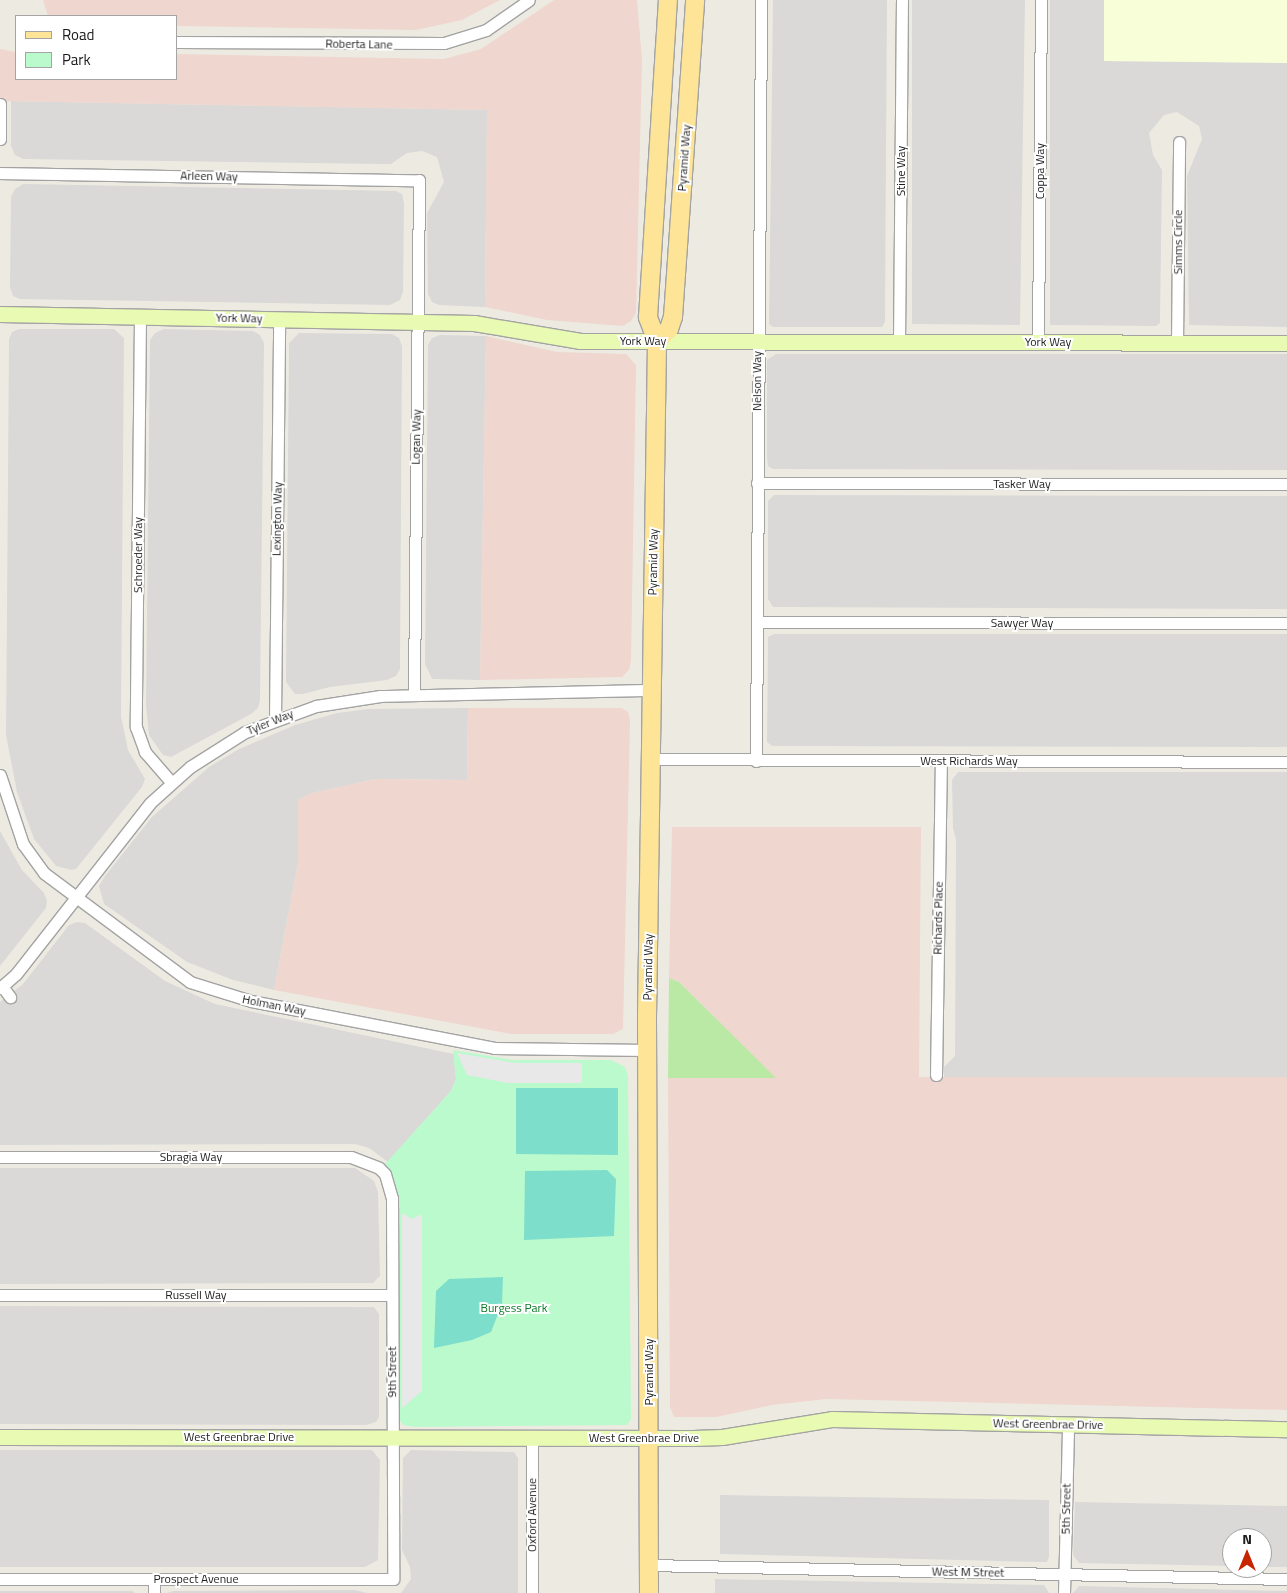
<!DOCTYPE html>
<style>
body{margin:0}
#map{position:relative;width:1287px;height:1593px;overflow:hidden;background:#edebe1;font-family:"Titillium Web",sans-serif}
div>[style]{position:absolute}
.residential>*{inset:0;background:#dad9d8}
.commercial>*{inset:0;background:#efd6cf}
.education>*{inset:0;background:#f8ffd8}
.grass>*{inset:0;background:#bae9a5}
.park>*{inset:0;background:#bbfacc}
.pitch>*{inset:0;background:#7ddecb}
.parking>*{inset:0;background:#e8e8e8}
.roads{filter:drop-shadow(1px 0 #a3a3a3) drop-shadow(-1px 0 #a3a3a3) drop-shadow(0 1px #a3a3a3) drop-shadow(0 -1px #a3a3a3)}
.street>*{height:11px;margin:-5.5px;padding:0 5.5px;transform-origin:5.5px;border-radius:5.5px;background:#fff}
.secondary>*{height:15px;margin:-7.5px;padding:0 7.5px;transform-origin:7.5px;border-radius:7.5px;background:#e9fab2}
.primary>*{height:18px;margin:-9px;padding:0 9px;transform-origin:9px;border-radius:9px;background:#fde496}
span{translate:-50% -50%;white-space:nowrap;text-align:center;line-height:1.15;-webkit-text-stroke:4px #fff;paint-order:stroke}
.street-label{font-size:12px;color:#1c1c1c}
.park-label{font-size:12px;color:#0a7928}
.legend{position:absolute;left:15px;top:15px;width:162px;height:65px;box-sizing:border-box;background:#fff;border:1px solid #a4a4a4;margin:0;padding:6px 9px;list-style:none;font-size:15px;color:#1c1c1c}
.legend li{display:flex;align-items:center;gap:10px;height:25px}
.legend b{width:25px;border:1px solid #a4a4a4}
.north{position:absolute;left:1222px;top:1528px;width:50px;height:50px;box-sizing:border-box;background:#fff;border:1px solid #a4a4a4;border-radius:50%;rotate:0deg;font-size:14px;font-weight:700;line-height:20px;text-align:center;color:#1c1c1c}
.north::after{content:'';display:block;margin:auto;width:18px;height:22px;background:#c72500;clip-path:polygon(50% 0,100% 100%,50% 72%,0 100%)}
</style>
<div id="map">
<div class="residential">
<div style="clip-path:polygon(773px 0,887px 0,885px 322px,882px 327px,773px 327px,769px 324px)"></div>
<div style="clip-path:polygon(912px 0,1025px 0,1020px 325px,912px 324px)"></div>
<div style="clip-path:polygon(1050px 0,1104px 0,1104px 61px,1287px 63px,1287px 327px,1189px 325px,1187px 176px,1202px 139px,1199px 126px,1177px 112px,1164px 115px,1149px 133px,1153px 155px,1162px 170px,1160px 323px,1156px 326px,1050px 325px)"></div>
<div style="clip-path:polygon(11px 101px,487px 110px,485px 307px,439px 305px,432px 302px,428px 294px,427px 213px,444px 182px,437px 157px,422px 151px,407px 153px,391px 164px,384px 164px,23px 159px,15px 155px,11px 146px)"></div>
<div style="clip-path:polygon(23px 184px,396px 191px,402px 194px,404px 203px,403px 292px,400px 300px,390px 305px,20px 299px,13px 296px,10px 287px,11px 197px,15px 189px)"></div>
<div style="clip-path:polygon(19px 329px,114px 329px,124px 338px,121px 716px,128px 750px,145px 779px,142px 787px,76px 869px,71px 870px,56px 866px,34px 839px,17px 792px,6px 735px,9px 339px,12px 332px)"></div>
<div style="clip-path:polygon(164px 329px,253px 331px,260px 335px,264px 343px,260px 700px,258px 708px,251px 714px,171px 757px,163px 755px,149px 735px,146px 705px,150px 340px,155px 333px)"></div>
<div style="clip-path:polygon(299px 333px,392px 334px,399px 338px,402px 346px,400px 669px,396px 676px,387px 680px,330px 687px,303px 694px,295px 694px,286px 682px,289px 343px)"></div>
<div style="clip-path:polygon(440px 335px,486px 336px,480px 680px,432px 679px,425px 664px,428px 345px,432px 338px)"></div>
<div style="clip-path:polygon(776px 354px,1287px 354px,1287px 470px,773px 469px,768px 466px,767px 458px,767px 360px)"></div>
<div style="clip-path:polygon(774px 495px,1287px 496px,1287px 609px,773px 607px,768px 599px,768px 501px)"></div>
<div style="clip-path:polygon(774px 634px,1287px 634px,1287px 747px,772px 746px,767px 742px,768px 643px,768px 637px)"></div>
<div style="clip-path:polygon(468px 708px,467px 780px,376px 779px,312px 793px,298px 800px,298px 863px,274px 990px,233px 980px,187px 962px,104px 904px,99px 886px,105px 876px,152px 817px,209px 767px,239px 749px,295px 725px,337px 713px,368px 709px)"></div>
<div style="clip-path:polygon(958px 772px,1287px 772px,1287px 1077px,944px 1078px,944px 1067px,955px 1056px,956px 840px,953px 828px,952px 780px)"></div>
<div style="clip-path:polygon(0 831px,22px 870px,44px 893px,47px 901px,46px 908px,0 966px)"></div>
<div style="clip-path:polygon(77px 922px,85px 923px,165px 981px,215px 1004px,454px 1054px,456px 1079px,451px 1091px,388px 1162px,369px 1148px,355px 1144px,0 1145px,0 1002px,23px 984px,69px 925px)"></div>
<div style="clip-path:polygon(0 1168px,355px 1168px,374px 1181px,378px 1192px,380px 1276px,373px 1283px,0 1284px)"></div>
<div style="clip-path:polygon(0 1306px,374px 1307px,379px 1314px,379px 1417px,376px 1422px,366px 1425px,0 1424px)"></div>
<div style="clip-path:polygon(0 1450px,372px 1450px,380px 1460px,378px 1560px,365px 1567px,0 1567px)"></div>
<div style="clip-path:polygon(411px 1450px,514px 1452px,518px 1458px,518px 1593px,401px 1593px,411px 1579px,410px 1567px,402px 1550px,403px 1458px)"></div>
<div style="clip-path:polygon(720px 1495px,1049px 1500px,1049px 1557px,1047px 1562px,1039px 1562px,720px 1554px)"></div>
<div style="clip-path:polygon(1075px 1502px,1287px 1506px,1287px 1567px,1262px 1567px,1262px 1538px,1232px 1538px,1232px 1566px,1079px 1563px,1073px 1555px)"></div>
<div style="clip-path:polygon(715px 1579px,1044px 1585px,1049px 1593px,715px 1593px)"></div>
<div style="clip-path:polygon(1079px 1586px,1287px 1591px,1287px 1593px,1073px 1593px)"></div>
<div style="clip-path:polygon(355px 1590px,367px 1593px,167px 1593px,173px 1591px)"></div>
<div style="clip-path:polygon(0 1591px,132px 1591px,135px 1593px,0 1593px)"></div>
</div>
<div class="commercial">
<div style="clip-path:polygon(43px 0,500px 0,462px 20px,416px 30px,176px 26px,176px 16px,48px 16px)"></div>
<div style="clip-path:polygon(554px 0,637px 0,642px 60px,636px 313px,631px 321px,623px 326px,547px 320px,485px 307px,487px 110px,0 101px,0 49px,16px 52px,16px 79px,176px 79px,176px 54px,444px 59px,481px 49px)"></div>
<div style="clip-path:polygon(486px 336px,557px 352px,626px 354px,636px 365px,631px 661px,629px 670px,622px 677px,480px 680px)"></div>
<div style="clip-path:polygon(468px 708px,621px 708px,628px 712px,630px 720px,623px 1029px,613px 1034px,512px 1034px,274px 990px,298px 863px,298px 800px,312px 793px,376px 779px,467px 780px)"></div>
<div style="clip-path:polygon(672px 827px,921px 827px,919px 1077px,1287px 1077px,1287px 1410px,826px 1399px,772px 1405px,716px 1417px,674px 1417px,670px 1407px,668px 1078px,775px 1078px,679px 982px,669px 978px)"></div>
</div>
<div class="education">
<div style="clip-path:polygon(1104px 0,1287px 0,1287px 63px,1104px 61px)"></div>
</div>
<div class="grass">
<div style="clip-path:polygon(669px 978px,679px 982px,776px 1078px,668px 1078px)"></div>
</div>
<div class="park">
<div style="clip-path:polygon(453px 1050px,513px 1060px,611px 1060px,625px 1067px,628px 1076px,631px 1419px,627px 1425px,415px 1427px,403px 1425px,398px 1418px,399px 1199px,394px 1178px,385px 1164px,451px 1091px,456px 1079px)"></div>
</div>
<div class="pitch">
<div style="clip-path:polygon(516px 1088px,618px 1088px,618px 1155px,516px 1154px)"></div>
<div style="clip-path:polygon(607px 1170px,616px 1179px,614px 1236px,524px 1240px,525px 1171px)"></div>
<div style="clip-path:polygon(503px 1277px,502px 1304px,491px 1332px,472px 1340px,434px 1348px,436px 1291px,449px 1279px)"></div>
</div>
<div class="parking">
<div style="clip-path:polygon(457px 1053px,516px 1063px,582px 1063px,582px 1083px,508px 1083px,467px 1075px)"></div>
<div style="clip-path:polygon(402px 1213px,412px 1219px,422px 1214px,422px 1391px,402px 1408px)"></div>
</div>
<div class="roads">
<div class="street">
<div style="left:176px;top:42px;width:268px;rotate:0.2deg"></div>
<div style="left:444px;top:43px;width:44px;rotate:-17.2deg"></div>
<div style="left:486px;top:30px;width:52px;rotate:-34.9deg"></div>
<div style="left:0;top:139px;width:35px;rotate:-90deg"></div>
<div style="left:0;top:173px;width:419px;rotate:1deg"></div>
<div style="left:419px;top:180px;width:515px;rotate:90.56deg"></div>
<div style="left:140px;top:317px;width:410px;rotate:90.6deg"></div>
<div style="left:136px;top:727px;width:27px;rotate:70deg"></div>
<div style="left:145px;top:752px;width:40px;rotate:49deg"></div>
<div style="left:899px;top:342px;width:342px;rotate:-89.5deg"></div>
<div style="left:1038px;top:342px;width:342px;rotate:-89.5deg"></div>
<div style="left:1177px;top:343px;width:201px;rotate:-89.4deg"></div>
<div style="left:757px;top:483px;width:530px;rotate:0.11deg"></div>
<div style="left:757px;top:622px;width:530px;rotate:0.11deg"></div>
<div style="left:275px;top:719px;width:400px;rotate:-89.4deg"></div>
<div style="left:650px;top:759px;width:637px;rotate:0.27deg"></div>
<div style="left:756px;top:761px;width:761px;rotate:-89.62deg"></div>
<div style="left:0;top:775px;width:73px;rotate:71.6deg"></div>
<div style="left:23px;top:844px;width:36px;rotate:54deg"></div>
<div style="left:44px;top:873px;width:182px;rotate:36.7deg"></div>
<div style="left:190px;top:982px;width:64px;rotate:17.3deg"></div>
<div style="left:251px;top:1001px;width:248px;rotate:10.9deg"></div>
<div style="left:494px;top:1048px;width:154px;rotate:0.7deg"></div>
<div style="left:2px;top:986px;width:14px;rotate:54deg"></div>
<div style="left:0;top:988px;width:21px;rotate:-41deg"></div>
<div style="left:16px;top:974px;width:217px;rotate:-51.9deg"></div>
<div style="left:150px;top:803px;width:54px;rotate:-42deg"></div>
<div style="left:190px;top:767px;width:65px;rotate:-32.5deg"></div>
<div style="left:245px;top:732px;width:76px;rotate:-20.1deg"></div>
<div style="left:316px;top:706px;width:65px;rotate:-8.9deg"></div>
<div style="left:380px;top:696px;width:271px;rotate:-1.3deg"></div>
<div style="left:936px;top:1075px;width:314px;rotate:-89.1deg"></div>
<div style="left:0;top:1157px;width:351px"></div>
<div style="left:351px;top:1157px;width:30px;rotate:21deg"></div>
<div style="left:379px;top:1168px;width:8px;rotate:45deg"></div>
<div style="left:385px;top:1174px;width:25px;rotate:74deg"></div>
<div style="left:392px;top:1198px;width:381px;rotate:89.8deg"></div>
<div style="left:393px;top:1579px;width:393px;rotate:180deg"></div>
<div style="left:0;top:1295px;width:392px"></div>
<div style="left:649px;top:1565px;width:638px;rotate:1.26deg"></div>
<div style="left:154px;top:1593px;width:14px;rotate:-90deg"></div>
<div style="left:532px;top:1593px;width:156px;rotate:-90deg"></div>
<div style="left:1064px;top:1593px;width:168px;rotate:-88.6deg"></div>
</div>
<div class="secondary">
<div style="left:0;top:314px;width:474px;rotate:1.1deg"></div>
<div style="left:474px;top:323px;width:108px;rotate:9.6deg"></div>
<div style="left:580px;top:341px;width:707px;rotate:0.16deg"></div>
<div style="left:0;top:1437px;width:693px;rotate:0.08deg"></div>
<div style="left:693px;top:1438px;width:29px;rotate:-2deg"></div>
<div style="left:722px;top:1437px;width:111px;rotate:-9.3deg"></div>
<div style="left:832px;top:1419px;width:455px;rotate:1.3deg"></div>
</div>
<div class="primary">
<div style="left:657px;top:341px;width:17px;rotate:-45deg"></div>
<div style="left:669px;top:329px;width:13px;rotate:-72deg"></div>
<div style="left:673px;top:317px;width:318px;rotate:-86deg"></div>
<div style="left:649px;top:1593px;width:576px;rotate:-90.2deg"></div>
<div style="left:647px;top:1017px;width:676px;rotate:-89.15deg"></div>
<div style="left:657px;top:341px;width:26px;rotate:-111deg"></div>
<div style="left:648px;top:317px;width:318px;rotate:-86.4deg"></div>
</div>
</div>
<div class="street-label">
<span style="left:359px;top:44px;rotate:1deg">Roberta Lane</span>
<span style="left:684px;top:158px;rotate:-86deg">Pyramid Way</span>
<span style="left:901px;top:171px;rotate:-90deg">Stine Way</span>
<span style="left:1040px;top:171px;rotate:-90deg">Coppa Way</span>
<span style="left:209px;top:176px;rotate:1deg">Arleen Way</span>
<span style="left:1178px;top:242px;rotate:-90deg">Simms Circle</span>
<span style="left:239px;top:318px;rotate:1deg">York Way</span>
<span style="left:643px;top:341px">York Way</span>
<span style="left:1048px;top:342px">York Way</span>
<span style="left:757px;top:381px;rotate:-90deg">Nelson Way</span>
<span style="left:416px;top:437px;rotate:-89deg">Logan Way</span>
<span style="left:1022px;top:484px">Tasker Way</span>
<span style="left:277px;top:519px;rotate:-89deg">Lexington Way</span>
<span style="left:138px;top:555px;rotate:-90deg">Schroeder Way</span>
<span style="left:653px;top:562px;rotate:-89deg">Pyramid Way</span>
<span style="left:1022px;top:623px">Sawyer Way</span>
<span style="left:270px;top:722px;rotate:-22deg">Tyler Way</span>
<span style="left:969px;top:761px">West Richards Way</span>
<span style="left:938px;top:918px;rotate:-89deg">Richards Place</span>
<span style="left:648px;top:967px;rotate:-89deg">Pyramid Way</span>
<span style="left:274px;top:1005px;rotate:11deg">Holman Way</span>
<span style="left:191px;top:1157px">Sbragia Way</span>
<span style="left:196px;top:1295px">Russell Way</span>
<span style="left:392px;top:1372px;rotate:-90deg">9th Street</span>
<span style="left:649px;top:1372px;rotate:-90deg">Pyramid Way</span>
<span style="left:1048px;top:1424px;rotate:1deg">West Greenbrae Drive</span>
<span style="left:239px;top:1437px">West Greenbrae Drive</span>
<span style="left:644px;top:1438px">West Greenbrae Drive</span>
<span style="left:1066px;top:1509px;rotate:-89deg">5th Street</span>
<span style="left:532px;top:1515px;rotate:-90deg">Oxford Avenue</span>
<span style="left:968px;top:1572px;rotate:1deg">West M Street</span>
<span style="left:196px;top:1579px">Prospect Avenue</span>
</div>
<div class="park-label">
<span style="left:514px;top:1308px">Burgess Park</span>
</div>
<ul class="legend">
<li><b style="height:6px;background:#fde496"></b>Road</li>
<li><b style="height:14px;background:#bbfacc"></b>Park</li>
</ul>
<div class="north">N</div>
</div>
